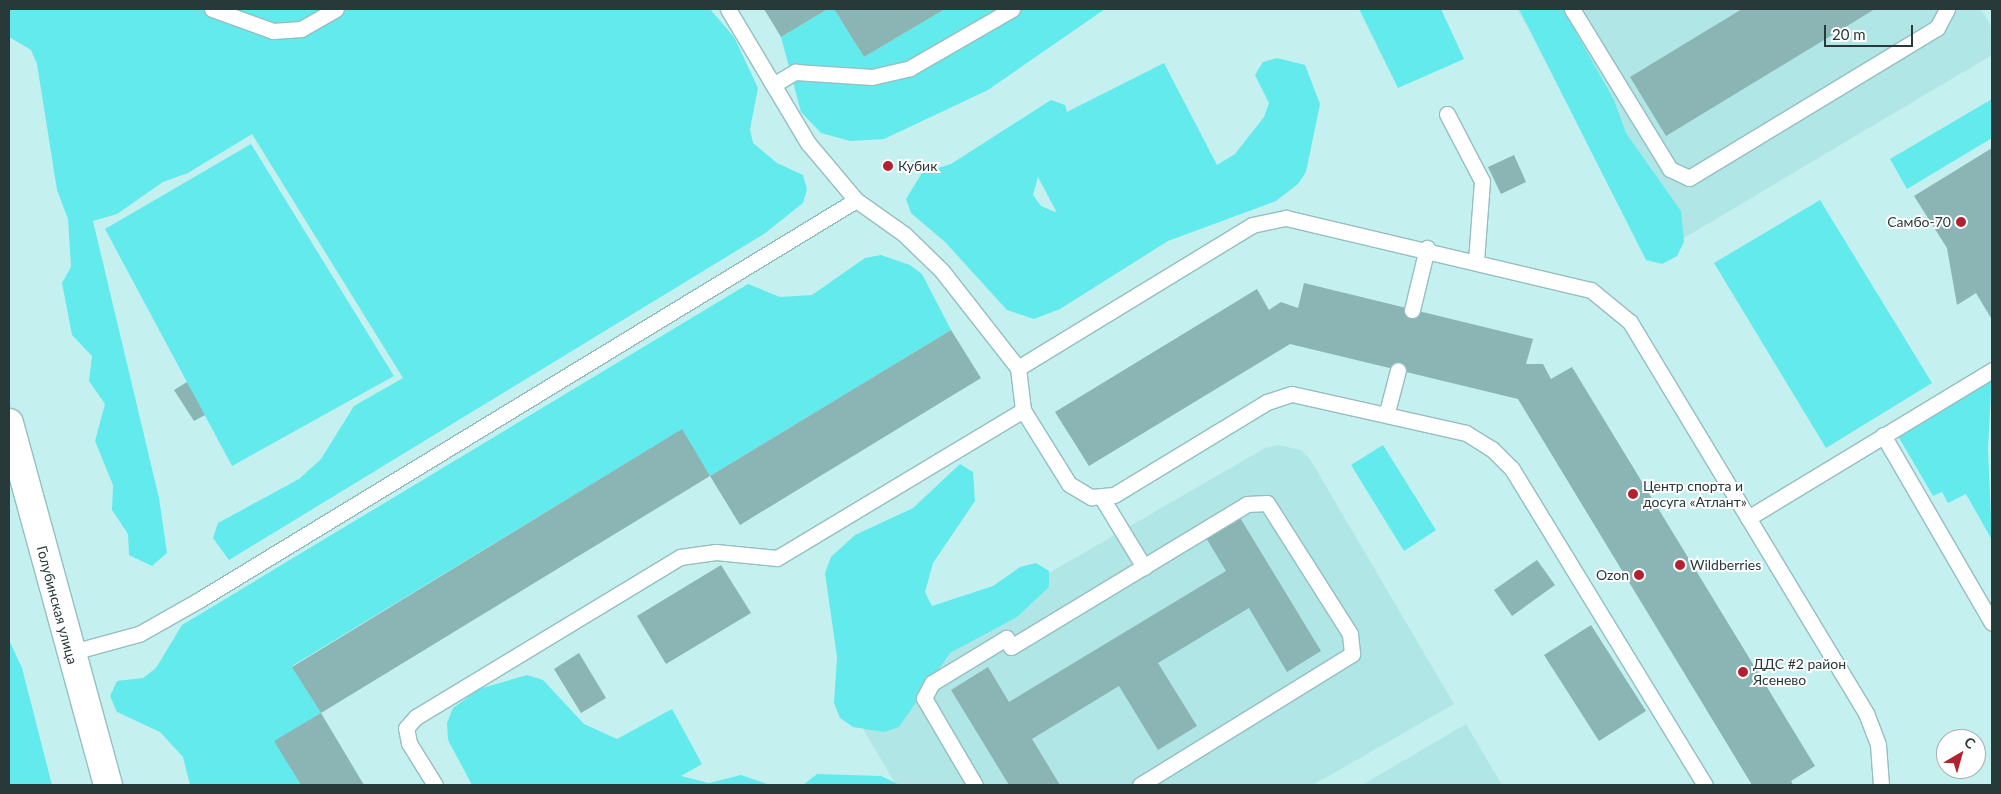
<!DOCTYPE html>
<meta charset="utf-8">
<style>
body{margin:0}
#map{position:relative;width:2001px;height:794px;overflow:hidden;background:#c5f0f0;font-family:Lato,sans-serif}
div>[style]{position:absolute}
.built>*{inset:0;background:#b1e6e7}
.green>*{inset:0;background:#63eaed}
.building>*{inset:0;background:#8bb4b4}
.roads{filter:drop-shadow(1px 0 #95bebf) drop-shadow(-1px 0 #95bebf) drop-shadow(0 1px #95bebf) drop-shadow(0 -1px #95bebf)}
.lane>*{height:15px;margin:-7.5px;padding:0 7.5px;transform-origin:7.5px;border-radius:7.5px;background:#fff}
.secondary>*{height:28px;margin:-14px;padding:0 14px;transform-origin:14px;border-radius:14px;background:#fff}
.dots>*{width:14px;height:14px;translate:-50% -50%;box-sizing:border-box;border:2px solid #fff;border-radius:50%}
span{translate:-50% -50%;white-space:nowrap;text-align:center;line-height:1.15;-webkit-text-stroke:4px #fff;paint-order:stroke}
.poi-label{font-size:14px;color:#283939}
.left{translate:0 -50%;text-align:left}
.right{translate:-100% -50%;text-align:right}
.street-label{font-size:14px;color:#283939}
.frame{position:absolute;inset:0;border:10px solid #283939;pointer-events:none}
.north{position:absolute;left:1936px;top:729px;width:50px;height:50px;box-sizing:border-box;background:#fff;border:1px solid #a9b0b0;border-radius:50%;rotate:38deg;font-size:14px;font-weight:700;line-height:20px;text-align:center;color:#283939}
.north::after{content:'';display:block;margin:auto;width:18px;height:22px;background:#b32130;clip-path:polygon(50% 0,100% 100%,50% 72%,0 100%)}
.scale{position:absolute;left:1824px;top:25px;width:89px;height:22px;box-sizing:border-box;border:2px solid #283939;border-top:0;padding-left:6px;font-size:15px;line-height:18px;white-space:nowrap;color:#283939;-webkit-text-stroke:4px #fff;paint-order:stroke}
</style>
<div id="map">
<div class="built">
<div style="clip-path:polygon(1517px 9px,1981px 9px,1992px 28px,1992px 55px,1662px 251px)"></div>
<div style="clip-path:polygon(1278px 445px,1301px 450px,1310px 459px,1454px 704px,1313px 785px,896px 785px,856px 717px,869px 677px,1265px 448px)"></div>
<div style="clip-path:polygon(1466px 724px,1502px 785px,1362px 785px)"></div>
</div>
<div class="green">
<div style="clip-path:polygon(9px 9px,710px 9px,734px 37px,758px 88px,750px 129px,753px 143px,777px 163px,803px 175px,807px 189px,803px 203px,764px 234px,229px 560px,213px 538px,218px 523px,299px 479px,321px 459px,354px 406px,403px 378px,252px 134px,188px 173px,163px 182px,117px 214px,93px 221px,159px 498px,167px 553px,152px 566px,129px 555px,128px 534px,112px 510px,113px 485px,95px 441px,105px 404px,89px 381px,92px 356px,72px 335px,62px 283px,71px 267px,68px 219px,57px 190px,37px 64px,31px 50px,9px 37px)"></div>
<div style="clip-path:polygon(828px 9px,834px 9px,864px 57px,945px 9px,1105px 9px,988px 90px,884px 139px,850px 141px,821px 133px,801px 112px,781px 37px)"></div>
<div style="clip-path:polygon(1359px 9px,1441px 9px,1464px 59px,1398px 88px)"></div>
<div style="clip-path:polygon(1519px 9px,1563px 9px,1614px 100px,1626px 133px,1681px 211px,1684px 242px,1677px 256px,1662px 264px,1646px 260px)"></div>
<div style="clip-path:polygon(evenodd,1277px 58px,1305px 65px,1320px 104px,1306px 172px,1298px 184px,1276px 201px,1168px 241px,1060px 309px,1034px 319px,1007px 310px,945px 242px,911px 213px,906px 199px,922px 173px,951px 164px,1051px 100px,1065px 105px,1067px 112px,1164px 63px,1217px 165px,1235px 154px,1264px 117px,1269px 103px,1255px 75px,1263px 62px,1277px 58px,1038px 177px,1056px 211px,1055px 212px,1041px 206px,1033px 195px,1038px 177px)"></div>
<div style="clip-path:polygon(1992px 99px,1992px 138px,1907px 189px,1890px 159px)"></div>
<div style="clip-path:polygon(251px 144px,394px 376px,232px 466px,105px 229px)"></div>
<div style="clip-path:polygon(1820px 200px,1932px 383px,1826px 448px,1714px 263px)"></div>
<div style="clip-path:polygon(881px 255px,910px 265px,922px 274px,951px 330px,710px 476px,681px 430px,292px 666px,321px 713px,275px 741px,301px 785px,190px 785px,183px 757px,160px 732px,117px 712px,110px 696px,117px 681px,143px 678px,156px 668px,182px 625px,748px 284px,780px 297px,812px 295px,865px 258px)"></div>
<div style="clip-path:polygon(1992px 372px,1988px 449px,1992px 540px,1966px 494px,1948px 503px,1942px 492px,1933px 496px,1898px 436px,1900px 430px)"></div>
<div style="clip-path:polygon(1383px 445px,1436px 530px,1404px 551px,1351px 465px)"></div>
<div style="clip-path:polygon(960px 464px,973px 472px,975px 501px,933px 563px,925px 592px,932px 606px,993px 586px,1020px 567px,1036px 563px,1049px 571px,1049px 587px,1017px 617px,950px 653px,899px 727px,884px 732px,853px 727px,840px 718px,834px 703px,837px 657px,825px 573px,831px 557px,855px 535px,913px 508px)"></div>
<div style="clip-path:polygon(9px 640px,22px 668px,52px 785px,9px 785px)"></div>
<div style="clip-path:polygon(527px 675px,543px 680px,584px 724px,617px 739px,672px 709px,702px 764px,681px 776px,709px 783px,741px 775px,770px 785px,472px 785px,448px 740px,447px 723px,453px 708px,479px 689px)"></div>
<div style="clip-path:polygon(817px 774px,881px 776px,900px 785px,803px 785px)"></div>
</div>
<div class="building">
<div style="clip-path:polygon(764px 9px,828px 9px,781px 37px)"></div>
<div style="clip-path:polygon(834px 9px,945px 9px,864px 57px)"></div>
<div style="clip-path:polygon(1742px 9px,1875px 9px,1666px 136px,1630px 77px)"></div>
<div style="clip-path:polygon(1992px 148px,1992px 318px,1991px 318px,1976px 293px,1957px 305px,1947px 248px,1914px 196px)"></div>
<div style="clip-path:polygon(1514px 155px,1526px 182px,1501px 194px,1488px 167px)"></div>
<div style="clip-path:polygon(1304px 283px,1533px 339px,1526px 364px,1543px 364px,1551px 379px,1572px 367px,1815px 766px,1791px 781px,1793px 785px,1752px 785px,1518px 399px,1290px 344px,1089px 466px,1055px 412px,1257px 289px,1269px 310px,1281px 302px,1298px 308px)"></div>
<div style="clip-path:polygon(951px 330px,981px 378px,740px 525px,710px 476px)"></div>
<div style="clip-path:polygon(187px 382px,205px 415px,194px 421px,174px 390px)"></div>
<div style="clip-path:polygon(682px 429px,710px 476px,321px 713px,292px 667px)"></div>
<div style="clip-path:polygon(1239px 516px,1321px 651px,1287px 672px,1249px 608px,1158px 663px,1197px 726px,1158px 750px,1119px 686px,1032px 739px,1060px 785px,1009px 785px,951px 690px,988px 667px,1009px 702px,1226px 571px,1205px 536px)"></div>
<div style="clip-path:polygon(1537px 560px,1555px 585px,1512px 616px,1494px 590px)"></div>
<div style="clip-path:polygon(721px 565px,751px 613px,666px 664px,637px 616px)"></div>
<div style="clip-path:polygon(1591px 625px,1646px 711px,1599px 741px,1544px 655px)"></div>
<div style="clip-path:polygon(579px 653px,606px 698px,581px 713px,554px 669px)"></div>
<div style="clip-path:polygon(321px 713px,358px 775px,364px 785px,301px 785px,274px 741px)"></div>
</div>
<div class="roads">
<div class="lane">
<div style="left:212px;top:9px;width:65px;rotate:19.8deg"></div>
<div style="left:273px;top:31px;width:28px;rotate:-4deg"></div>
<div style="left:301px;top:29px;width:40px;rotate:-29.7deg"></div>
<div style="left:728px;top:9px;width:156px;rotate:59.2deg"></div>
<div style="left:808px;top:143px;width:75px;rotate:49.9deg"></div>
<div style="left:1572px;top:9px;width:188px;rotate:58.5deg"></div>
<div style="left:1670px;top:169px;width:21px;rotate:25deg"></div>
<div style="left:1689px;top:178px;width:290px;rotate:-31.2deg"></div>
<div style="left:1937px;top:28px;width:21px;rotate:-62deg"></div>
<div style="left:773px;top:85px;width:26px;rotate:-31deg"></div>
<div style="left:795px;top:72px;width:77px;rotate:3.7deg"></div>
<div style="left:872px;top:77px;width:39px;rotate:-13deg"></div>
<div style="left:910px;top:68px;width:118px;rotate:-30deg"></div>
<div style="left:1447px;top:114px;width:76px;rotate:62.4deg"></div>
<div style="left:1482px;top:181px;width:80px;rotate:94.3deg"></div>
<div style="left:1412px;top:310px;width:64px;rotate:-76.4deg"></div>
<div style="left:1018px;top:368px;width:274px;rotate:-31.4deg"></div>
<div style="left:1252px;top:225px;width:35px;rotate:-12deg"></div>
<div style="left:1286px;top:218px;width:313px;rotate:13.3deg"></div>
<div style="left:1591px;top:290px;width:50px;rotate:39.4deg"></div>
<div style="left:1630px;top:322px;width:457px;rotate:58.9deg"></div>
<div style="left:1866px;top:713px;width:34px;rotate:69deg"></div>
<div style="left:1878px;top:745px;width:40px;rotate:85.7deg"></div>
<div style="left:1387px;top:412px;width:43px;rotate:-75.3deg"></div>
<div style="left:1883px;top:435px;width:217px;rotate:59.9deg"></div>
<div style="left:1102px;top:498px;width:81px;rotate:58.7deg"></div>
<div style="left:1748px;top:518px;width:285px;rotate:-31.2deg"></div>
<div style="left:69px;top:653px;width:73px;rotate:-15.2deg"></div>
<div style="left:139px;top:634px;width:69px;rotate:-29.5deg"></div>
<div style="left:199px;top:600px;width:769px;rotate:-31.33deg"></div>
<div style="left:856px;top:200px;width:59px;rotate:35.3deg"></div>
<div style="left:904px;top:234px;width:53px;rotate:44.2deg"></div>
<div style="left:942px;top:271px;width:123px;rotate:51.9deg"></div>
<div style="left:1018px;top:368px;width:42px;rotate:83.2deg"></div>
<div style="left:1023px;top:410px;width:87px;rotate:58.1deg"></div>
<div style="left:1069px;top:484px;width:26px;rotate:31deg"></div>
<div style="left:1091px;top:497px;width:23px;rotate:-5deg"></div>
<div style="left:1114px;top:495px;width:179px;rotate:-31.3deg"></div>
<div style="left:1267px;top:402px;width:26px;rotate:-18deg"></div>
<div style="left:1292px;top:394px;width:178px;rotate:12.6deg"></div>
<div style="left:1466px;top:433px;width:31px;rotate:32deg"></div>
<div style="left:1492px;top:449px;width:28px;rotate:45deg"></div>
<div style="left:1512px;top:469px;width:370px;rotate:58.6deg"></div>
<div style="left:435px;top:785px;width:49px;rotate:-121.8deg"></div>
<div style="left:409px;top:743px;width:15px;rotate:-101deg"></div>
<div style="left:406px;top:728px;width:15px;rotate:-48deg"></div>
<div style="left:416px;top:717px;width:309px;rotate:-31.2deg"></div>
<div style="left:680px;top:557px;width:36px;rotate:-8deg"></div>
<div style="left:716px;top:552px;width:61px;rotate:5.6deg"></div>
<div style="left:777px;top:558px;width:287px;rotate:-31deg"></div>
<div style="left:975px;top:785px;width:101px;rotate:-120.4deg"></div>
<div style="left:924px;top:698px;width:17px;rotate:-62deg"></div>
<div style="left:932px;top:683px;width:87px;rotate:-31.3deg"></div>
<div style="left:1006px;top:638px;width:10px;rotate:61deg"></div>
<div style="left:1011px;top:647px;width:276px;rotate:-31.2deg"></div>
<div style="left:1247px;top:504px;width:20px;rotate:-3deg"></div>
<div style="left:1267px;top:503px;width:155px;rotate:57.6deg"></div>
<div style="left:1350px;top:634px;width:20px;rotate:84deg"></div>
<div style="left:1352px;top:654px;width:249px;rotate:148.3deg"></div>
</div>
<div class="secondary">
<div style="left:9px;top:423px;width:375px;rotate:74.7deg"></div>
</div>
</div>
<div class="dots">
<div style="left:888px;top:166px;background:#b32130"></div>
<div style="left:1961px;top:222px;background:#b32130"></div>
<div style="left:1633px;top:494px;background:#b32130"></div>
<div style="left:1680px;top:565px;background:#b32130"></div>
<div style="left:1639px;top:575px;background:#b32130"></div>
<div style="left:1743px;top:672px;background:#b32130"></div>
</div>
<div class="poi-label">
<span class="left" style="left:898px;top:166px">Кубик</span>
<span class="right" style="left:1951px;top:222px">Самбо-70</span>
<span class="left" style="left:1643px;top:494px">Центр спорта и<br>досуга «Атлант»</span>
<span class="left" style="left:1690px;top:565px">Wildberries</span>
<span class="right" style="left:1629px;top:575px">Ozon</span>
<span class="left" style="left:1753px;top:672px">ДДС #2 район<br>Ясенево</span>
</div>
<div class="street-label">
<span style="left:57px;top:605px;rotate:75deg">Голубинская улица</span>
</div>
<div class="frame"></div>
<div class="north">С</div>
<div class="scale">20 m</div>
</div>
